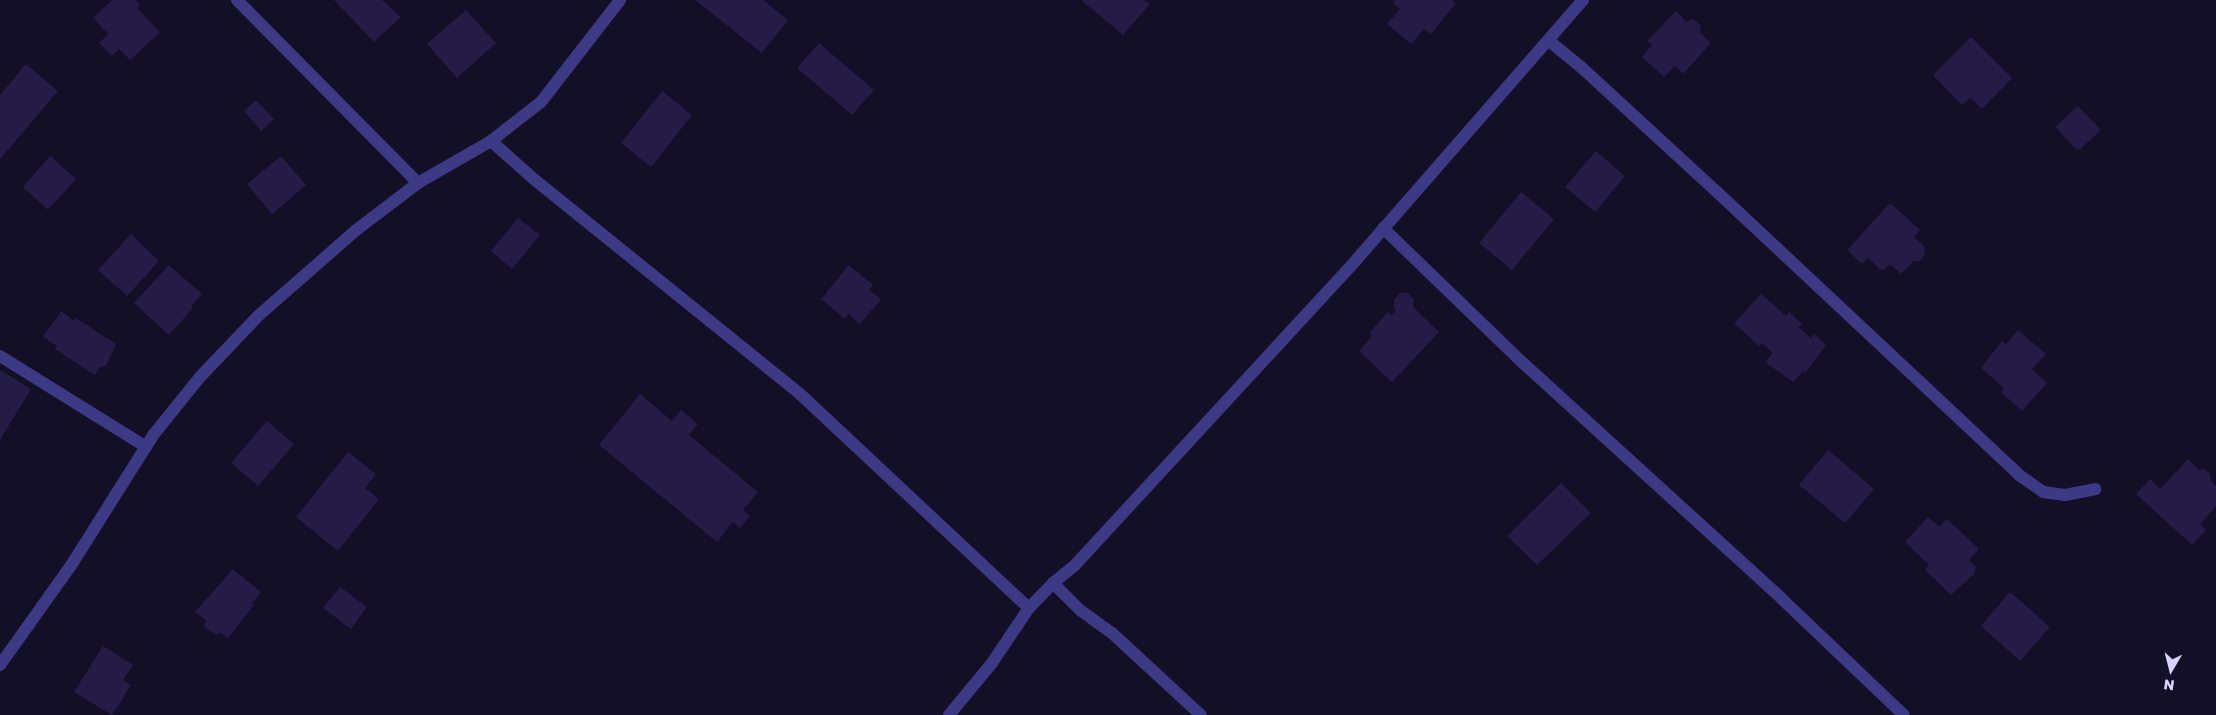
<!DOCTYPE html>
<style>
body{margin:0}
#map{position:relative;width:2216px;height:715px;overflow:hidden;background:#130f26;font-family:"Golos Text",sans-serif}
div>[style]{position:absolute}
.building>*{inset:0;background:#241b47}
.minor>*{height:12px;margin:-6px;padding:0 6px;transform-origin:6px;border-radius:6px;background:#3d3a85}
span{translate:-50% -50%;white-space:nowrap;text-align:center;line-height:1.15;-webkit-text-stroke:4px #130f26;paint-order:stroke}
.north{position:absolute;left:2146px;top:645px;width:50px;height:50px;-webkit-text-stroke:4px #130f26;paint-order:stroke;rotate:188deg;font-size:14px;font-weight:700;line-height:20px;text-align:center;color:#d9d4ff}
.north::after{content:'';display:block;margin:auto;width:18px;height:22px;background:#d9d4ff;clip-path:polygon(50% 0,100% 100%,50% 72%,0 100%)}
</style>
<div id="map">
<div class="building">
<div style="clip-path:polygon(112px 0,135px 0,140px 5px,137px 8px,160px 32px,130px 60px,119px 49px,112px 56px,99px 43px,108px 34px,93px 18px)"></div>
<div style="clip-path:polygon(334px 0,382px 0,401px 17px,374px 42px)"></div>
<div style="clip-path:polygon(695px 0,763px 0,788px 20px,762px 53px)"></div>
<div style="clip-path:polygon(1081px 0,1144px 0,1150px 4px,1123px 35px)"></div>
<div style="clip-path:polygon(1396px 0,1452px 0,1456px 3px,1431px 34px,1424px 29px,1411px 44px,1387px 24px,1400px 9px,1393px 3px)"></div>
<div style="clip-path:polygon(466px 10px,496px 43px,457px 78px,427px 44px)"></div>
<div style="clip-path:polygon(1676px 11px,1686px 21px,1694px 19px,1701px 26px,1700px 33px,1711px 43px,1683px 74px,1675px 66px,1664px 77px,1642px 57px,1652px 45px,1647px 41px)"></div>
<div style="clip-path:polygon(1971px 37px,2012px 78px,1982px 109px,1970px 97px,1962px 105px,1933px 75px)"></div>
<div style="clip-path:polygon(819px 43px,874px 90px,852px 115px,797px 68px)"></div>
<div style="clip-path:polygon(26px 64px,58px 91px,0 159px,0 95px)"></div>
<div style="clip-path:polygon(662px 91px,692px 115px,651px 167px,621px 143px)"></div>
<div style="clip-path:polygon(256px 100px,274px 119px,261px 131px,244px 111px)"></div>
<div style="clip-path:polygon(2078px 106px,2101px 130px,2078px 151px,2055px 127px)"></div>
<div style="clip-path:polygon(1596px 151px,1625px 176px,1595px 212px,1565px 187px)"></div>
<div style="clip-path:polygon(50px 156px,76px 179px,48px 210px,23px 187px)"></div>
<div style="clip-path:polygon(281px 156px,306px 185px,272px 214px,247px 184px)"></div>
<div style="clip-path:polygon(1521px 192px,1554px 219px,1512px 270px,1479px 243px)"></div>
<div style="clip-path:polygon(1890px 203px,1920px 230px,1914px 237px,1925px 247px,1924px 256px,1920px 261px,1914px 261px,1901px 274px,1890px 264px,1882px 271px,1868px 258px,1862px 264px,1847px 250px)"></div>
<div style="clip-path:polygon(518px 218px,540px 235px,512px 269px,491px 251px)"></div>
<div style="clip-path:polygon(131px 234px,159px 261px,127px 296px,98px 270px)"></div>
<div style="clip-path:polygon(169px 265px,202px 294px,191px 306px,193px 308px,169px 335px,134px 303px)"></div>
<div style="clip-path:polygon(849px 265px,873px 285px,869px 290px,881px 299px,860px 324px,848px 314px,845px 319px,821px 299px)"></div>
<div style="clip-path:polygon(1400px 293px,1408px 293px,1414px 299px,1413px 307px,1439px 332px,1392px 382px,1359px 351px,1372px 336px,1369px 333px,1388px 312px,1391px 315px,1396px 310px,1394px 307px,1394px 300px)"></div>
<div style="clip-path:polygon(1761px 294px,1786px 316px,1789px 312px,1802px 324px,1799px 327px,1811px 338px,1814px 334px,1826px 345px,1805px 373px,1803px 371px,1793px 382px,1765px 362px,1773px 353px,1762px 343px,1759px 346px,1734px 323px)"></div>
<div style="clip-path:polygon(61px 311px,74px 321px,76px 318px,116px 344px,106px 366px,100px 367px,95px 375px,55px 349px,57px 346px,43px 337px)"></div>
<div style="clip-path:polygon(2018px 330px,2046px 354px,2032px 369px,2047px 383px,2022px 411px,2001px 392px,2004px 388px,1981px 368px,2002px 341px,2006px 344px)"></div>
<div style="clip-path:polygon(0 370px,31px 389px,0 440px)"></div>
<div style="clip-path:polygon(640px 394px,672px 421px,681px 410px,698px 424px,689px 435px,758px 492px,743px 510px,750px 516px,740px 528px,733px 522px,717px 542px,599px 445px)"></div>
<div style="clip-path:polygon(267px 421px,294px 444px,258px 486px,231px 463px)"></div>
<div style="clip-path:polygon(1828px 450px,1874px 489px,1845px 523px,1799px 485px)"></div>
<div style="clip-path:polygon(348px 452px,376px 474px,365px 488px,379px 499px,338px 551px,296px 517px)"></div>
<div style="clip-path:polygon(2188px 459px,2199px 470px,2205px 469px,2210px 474px,2211px 481px,2216px 486px,2216px 506px,2200px 524px,2206px 530px,2192px 545px,2136px 494px,2150px 479px,2160px 489px)"></div>
<div style="clip-path:polygon(1561px 483px,1591px 513px,1537px 565px,1507px 536px)"></div>
<div style="clip-path:polygon(1928px 517px,1939px 527px,1947px 519px,1979px 549px,1969px 560px,1976px 567px,1975px 573px,1951px 595px,1925px 570px,1929px 565px,1905px 542px)"></div>
<div style="clip-path:polygon(233px 569px,261px 592px,252px 604px,254px 605px,228px 638px,220px 632px,217px 635px,203px 626px,207px 621px,195px 612px)"></div>
<div style="clip-path:polygon(340px 587px,367px 607px,351px 629px,323px 608px)"></div>
<div style="clip-path:polygon(2010px 592px,2050px 627px,2020px 661px,1981px 626px)"></div>
<div style="clip-path:polygon(103px 646px,133px 665px,123px 680px,131px 685px,112px 715px,74px 692px)"></div>
</div>
<div class="minor">
<div style="left:237px;top:0;width:257px;rotate:45.3deg"></div>
<div style="left:1548px;top:40px;width:43px;rotate:39.3deg"></div>
<div style="left:1581px;top:67px;width:183px;rotate:42.6deg"></div>
<div style="left:1716px;top:191px;width:415px;rotate:43.1deg"></div>
<div style="left:2019px;top:475px;width:29px;rotate:35deg"></div>
<div style="left:2043px;top:492px;width:22px;rotate:8deg"></div>
<div style="left:2065px;top:495px;width:31px;rotate:-11deg"></div>
<div style="left:491px;top:141px;width:59px;rotate:41.6deg"></div>
<div style="left:535px;top:180px;width:339px;rotate:38.9deg"></div>
<div style="left:799px;top:393px;width:315px;rotate:43.1deg"></div>
<div style="left:1029px;top:608px;width:35px;rotate:-46deg"></div>
<div style="left:1053px;top:583px;width:28px;rotate:-39deg"></div>
<div style="left:1075px;top:565px;width:416px;rotate:-47.3deg"></div>
<div style="left:1357px;top:259px;width:344px;rotate:-48.9deg"></div>
<div style="left:1383px;top:228px;width:194px;rotate:44deg"></div>
<div style="left:1523px;top:363px;width:350px;rotate:42.3deg"></div>
<div style="left:1782px;top:599px;width:168px;rotate:43.6deg"></div>
<div style="left:0;top:356px;width:172px;rotate:31.9deg"></div>
<div style="left:1053px;top:583px;width:38px;rotate:45deg"></div>
<div style="left:1080px;top:610px;width:39px;rotate:36deg"></div>
<div style="left:1112px;top:633px;width:121px;rotate:42.7deg"></div>
<div style="left:0;top:665px;width:124px;rotate:-54.5deg"></div>
<div style="left:72px;top:564px;width:154px;rotate:-57.8deg"></div>
<div style="left:154px;top:434px;width:73px;rotate:-51.1deg"></div>
<div style="left:200px;top:377px;width:84px;rotate:-46.4deg"></div>
<div style="left:258px;top:316px;width:129px;rotate:-41.2deg"></div>
<div style="left:355px;top:231px;width:79px;rotate:-37.3deg"></div>
<div style="left:418px;top:183px;width:84px;rotate:-29.9deg"></div>
<div style="left:491px;top:141px;width:63px;rotate:-38deg"></div>
<div style="left:541px;top:102px;width:129px;rotate:-52.2deg"></div>
<div style="left:949px;top:715px;width:67px;rotate:-50.4deg"></div>
<div style="left:992px;top:663px;width:66px;rotate:-56.1deg"></div>
</div>
<div class="north">N</div>
</div>
